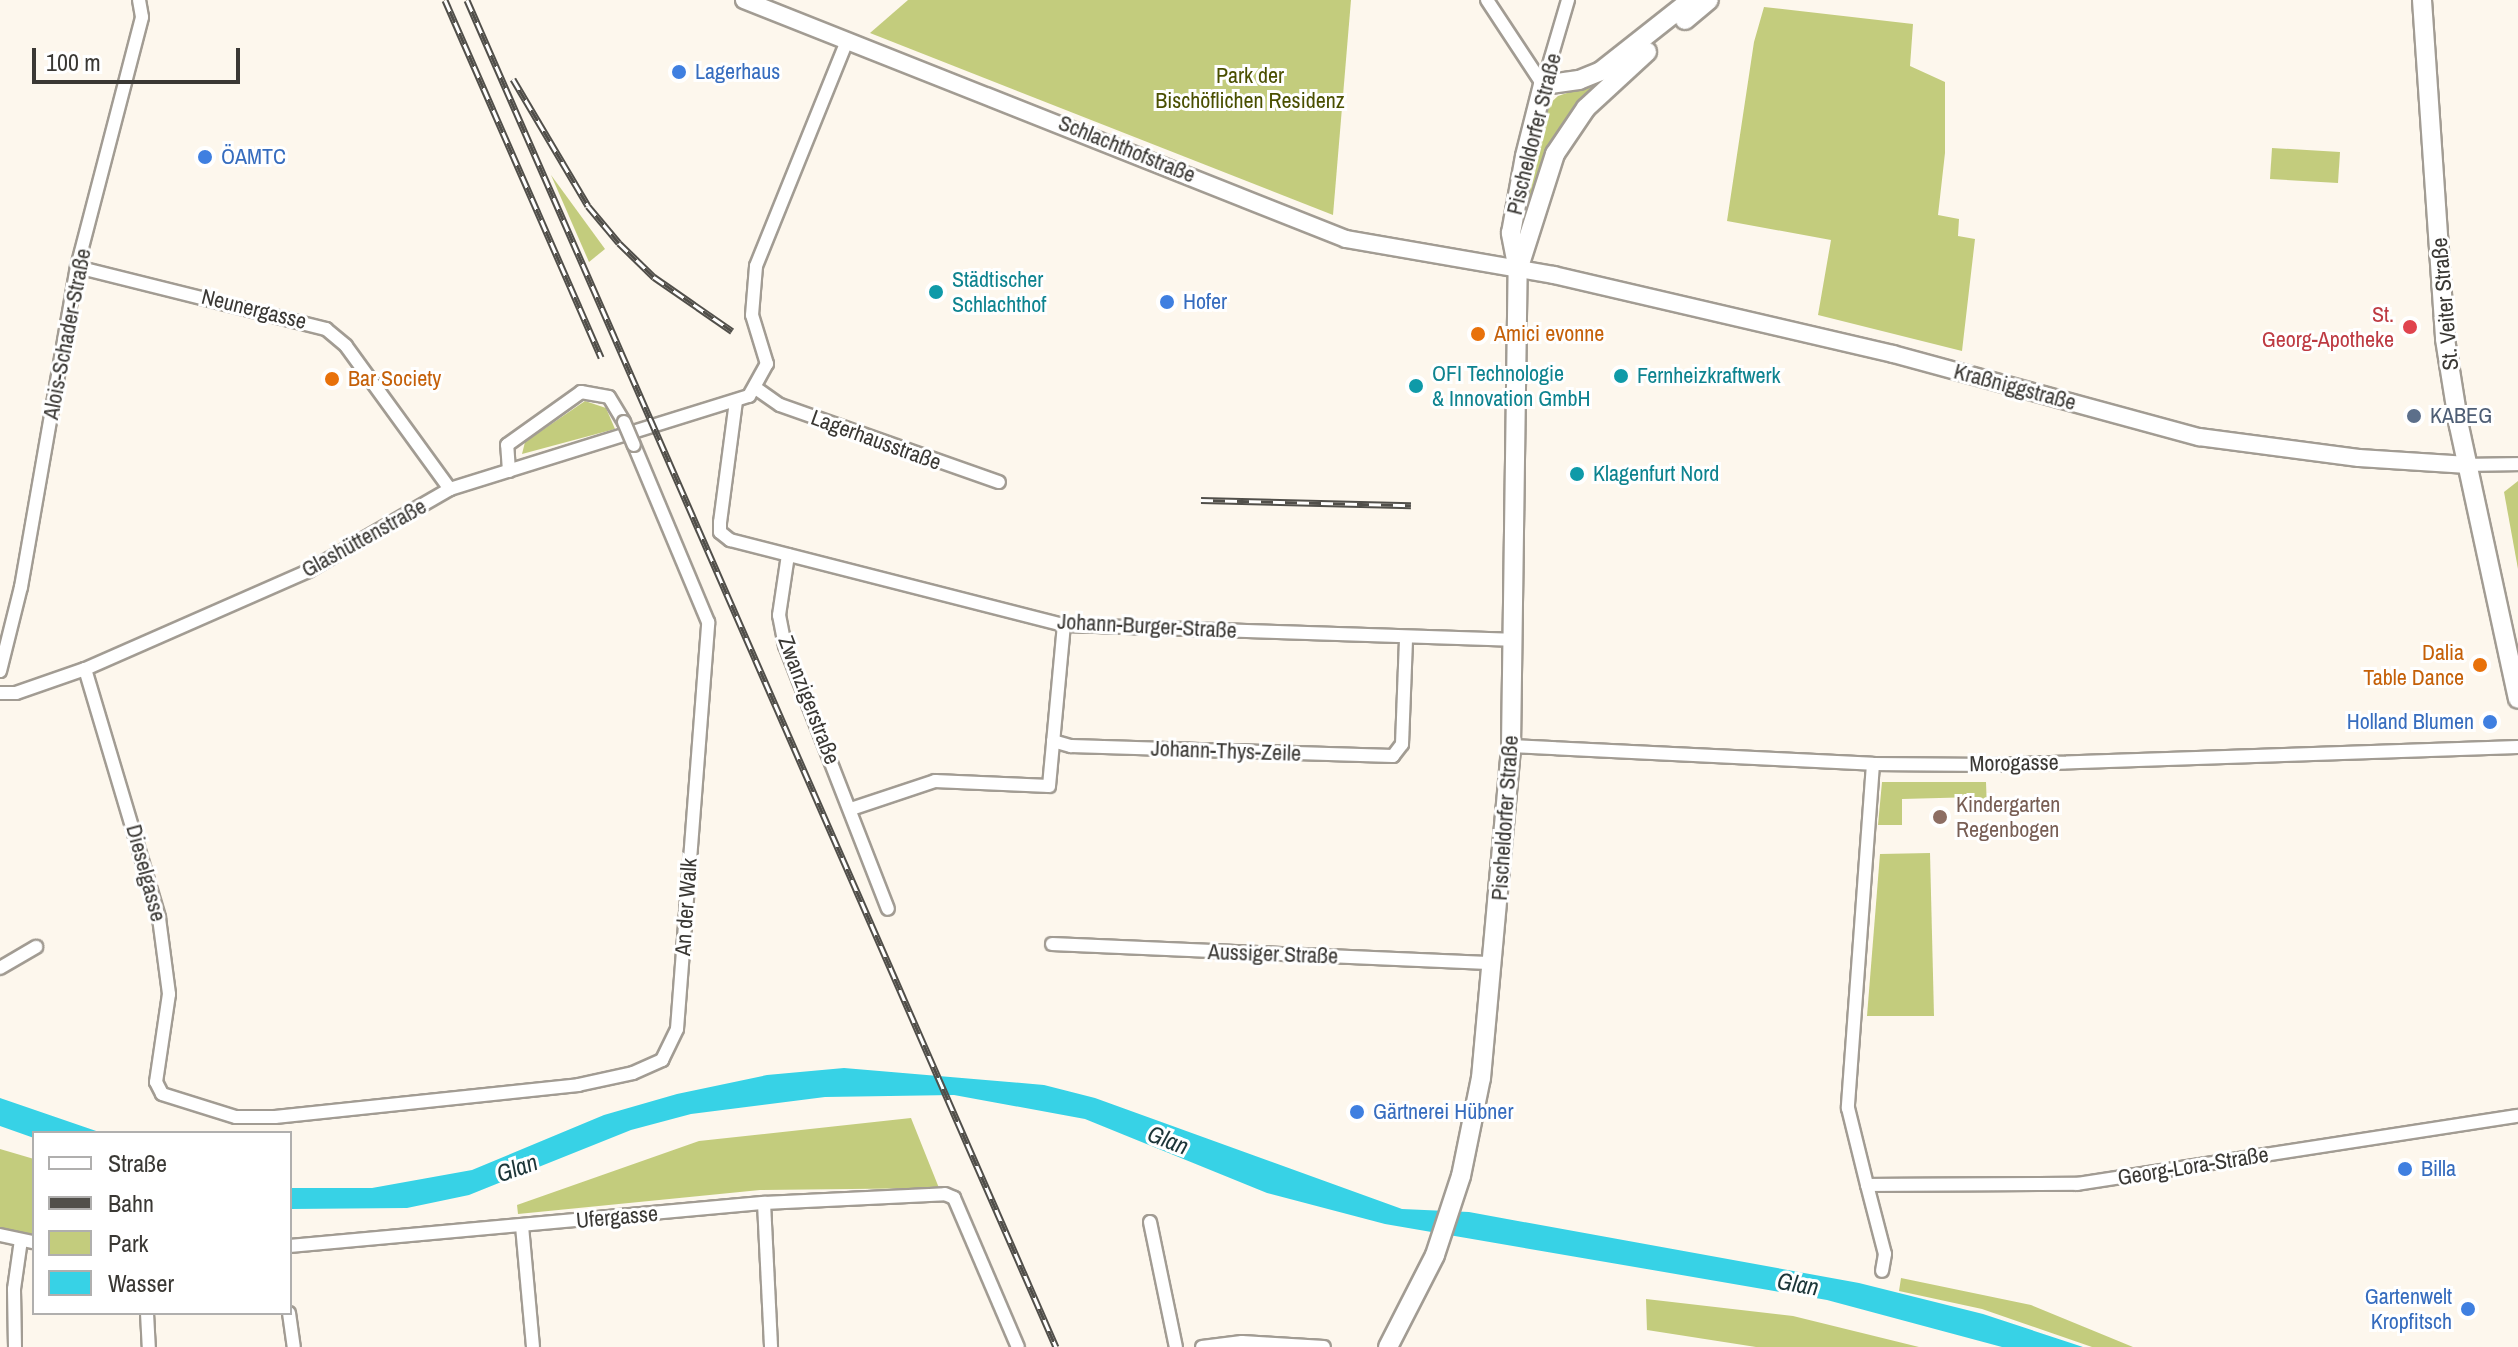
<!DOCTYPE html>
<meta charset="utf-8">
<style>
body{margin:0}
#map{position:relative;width:2518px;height:1347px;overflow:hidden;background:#fdf7ed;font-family:"Archivo Narrow",sans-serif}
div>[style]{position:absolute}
.green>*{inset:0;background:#c3cc7d}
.water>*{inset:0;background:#37d2e6}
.roads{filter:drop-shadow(2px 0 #a29c93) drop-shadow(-2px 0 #a29c93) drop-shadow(0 2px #a29c93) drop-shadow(0 -2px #a29c93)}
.minor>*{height:12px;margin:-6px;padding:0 6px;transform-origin:6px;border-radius:6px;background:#fff}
.tertiary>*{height:16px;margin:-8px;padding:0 8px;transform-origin:8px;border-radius:8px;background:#fff}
.secondary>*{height:18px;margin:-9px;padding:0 9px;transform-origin:9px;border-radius:9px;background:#fff}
.rail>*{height:7px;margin-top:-3.5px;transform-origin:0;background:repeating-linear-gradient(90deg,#fff 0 12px,#514f4a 0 24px);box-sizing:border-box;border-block:2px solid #514f4a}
.bridges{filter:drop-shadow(2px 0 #a29c93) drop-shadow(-2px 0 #a29c93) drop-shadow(0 2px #a29c93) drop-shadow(0 -2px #a29c93)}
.minor-bridge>*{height:12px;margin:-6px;padding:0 6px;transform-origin:6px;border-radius:6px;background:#fff}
.dots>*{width:22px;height:22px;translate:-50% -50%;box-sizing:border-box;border:4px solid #fff;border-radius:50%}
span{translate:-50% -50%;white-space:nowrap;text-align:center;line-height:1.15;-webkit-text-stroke:6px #fff;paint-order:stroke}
.shop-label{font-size:22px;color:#366cbe}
.left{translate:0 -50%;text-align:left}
.right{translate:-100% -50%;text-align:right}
.park-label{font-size:22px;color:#4a4f00}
.street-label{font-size:22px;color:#3a3834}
.culture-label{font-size:22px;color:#0d838f}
.health-label{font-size:22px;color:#be3a42}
.food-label{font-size:22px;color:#c56008}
.service-label{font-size:22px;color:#4e5e75}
.education-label{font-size:22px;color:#785e54}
.water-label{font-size:24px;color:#1c3538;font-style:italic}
.legend{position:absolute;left:32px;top:1131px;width:260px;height:184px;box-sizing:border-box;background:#fff;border:2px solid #b0afae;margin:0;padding:10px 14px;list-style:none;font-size:24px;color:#3a3834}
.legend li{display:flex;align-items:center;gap:16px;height:40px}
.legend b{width:40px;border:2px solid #b0afae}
.scale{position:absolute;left:32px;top:48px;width:208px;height:36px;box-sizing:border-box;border:4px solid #3a3834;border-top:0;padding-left:10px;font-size:24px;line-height:28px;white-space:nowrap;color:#3a3834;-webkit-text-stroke:6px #fff;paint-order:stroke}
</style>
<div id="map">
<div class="green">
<div style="clip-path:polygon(908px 0,1351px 0,1333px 215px,870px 33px)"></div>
<div style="clip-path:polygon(1764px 7px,1913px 24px,1910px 66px,1945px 82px,1945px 153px,1938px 215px,1959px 219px,1958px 236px,1975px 239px,1962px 351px,1818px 315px,1831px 240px,1727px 221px,1754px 42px)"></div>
<div style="clip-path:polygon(1597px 83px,1552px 143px,1522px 230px,1545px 108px,1558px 96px)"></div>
<div style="clip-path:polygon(2272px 148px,2340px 152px,2338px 183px,2270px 179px)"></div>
<div style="clip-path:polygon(551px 175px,605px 249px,589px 262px)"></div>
<div style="clip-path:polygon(585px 401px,606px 408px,615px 429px,522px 454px,525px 442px)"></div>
<div style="clip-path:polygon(2518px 481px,2518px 569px,2504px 492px)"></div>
<div style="clip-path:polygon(1882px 782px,1986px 782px,1987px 810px,1977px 811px,1977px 797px,1902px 799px,1902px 825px,1878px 825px)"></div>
<div style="clip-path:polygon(1930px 853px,1934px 1016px,1867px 1016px,1880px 854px)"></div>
<div style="clip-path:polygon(911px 1118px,939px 1188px,760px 1190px,518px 1214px,517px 1205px,699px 1141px)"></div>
<div style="clip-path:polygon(0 1149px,34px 1159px,34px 1234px,0 1228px)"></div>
<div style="clip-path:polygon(1901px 1278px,2031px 1305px,2133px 1347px,2092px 1347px,1982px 1309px,1899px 1291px)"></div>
<div style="clip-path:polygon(1646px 1299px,1793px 1316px,1919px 1347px,1756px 1347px,1647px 1330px)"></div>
</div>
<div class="water">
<div style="clip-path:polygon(844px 1068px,1044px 1085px,1095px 1098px,1402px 1209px,1469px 1212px,1859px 1283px,1983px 1314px,2083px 1347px,2002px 1347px,1827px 1300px,1385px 1224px,1267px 1193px,1085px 1119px,954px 1095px,825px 1097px,691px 1114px,631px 1130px,469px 1195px,407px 1208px,290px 1209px,290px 1188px,372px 1188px,472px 1170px,604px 1115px,677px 1094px,767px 1075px)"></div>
<div style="clip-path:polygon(0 1098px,102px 1133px,34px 1133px,34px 1138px,0 1126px)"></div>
</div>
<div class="roads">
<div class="minor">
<div style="left:1487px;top:0;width:102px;rotate:56.6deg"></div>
<div style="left:1543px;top:85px;width:89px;rotate:-73.6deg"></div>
<div style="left:77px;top:267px;width:257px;rotate:14deg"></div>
<div style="left:326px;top:329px;width:26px;rotate:40deg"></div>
<div style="left:346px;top:346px;width:177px;rotate:54deg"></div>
<div style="left:757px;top:389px;width:28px;rotate:35deg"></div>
<div style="left:780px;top:405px;width:232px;rotate:19.4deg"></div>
<div style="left:736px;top:401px;width:122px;rotate:97.5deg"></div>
<div style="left:720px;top:522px;width:10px;rotate:90deg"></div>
<div style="left:720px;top:532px;width:13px;rotate:39deg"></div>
<div style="left:730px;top:540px;width:345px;rotate:14.3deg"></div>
<div style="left:1064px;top:625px;width:449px;rotate:1.9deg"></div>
<div style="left:2468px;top:465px;width:50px;rotate:-1.1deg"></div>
<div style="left:509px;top:471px;width:26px;rotate:-94deg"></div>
<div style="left:507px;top:445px;width:91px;rotate:-35.6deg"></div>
<div style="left:581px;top:392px;width:28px;rotate:10deg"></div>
<div style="left:609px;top:397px;width:29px;rotate:59deg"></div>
<div style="left:788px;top:555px;width:61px;rotate:98.5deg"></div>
<div style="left:779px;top:615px;width:31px;rotate:79deg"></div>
<div style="left:785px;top:645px;width:283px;rotate:68.7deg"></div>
<div style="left:85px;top:669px;width:260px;rotate:73.4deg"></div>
<div style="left:159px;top:918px;width:77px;rotate:82.5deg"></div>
<div style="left:169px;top:994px;width:89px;rotate:98.4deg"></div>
<div style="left:156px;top:1082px;width:13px;rotate:63deg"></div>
<div style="left:162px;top:1094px;width:77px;rotate:17.3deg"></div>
<div style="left:236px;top:1117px;width:39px"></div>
<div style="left:275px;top:1117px;width:305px;rotate:-6deg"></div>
<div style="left:578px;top:1085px;width:56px;rotate:-12.3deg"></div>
<div style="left:633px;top:1073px;width:32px;rotate:-24deg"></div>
<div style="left:662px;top:1060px;width:34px;rotate:-64deg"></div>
<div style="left:677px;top:1029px;width:408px;rotate:-85.6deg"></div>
<div style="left:708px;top:622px;width:192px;rotate:-112.7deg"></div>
<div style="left:0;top:671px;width:87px;rotate:-76deg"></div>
<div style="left:21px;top:587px;width:325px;rotate:-80.1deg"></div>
<div style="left:77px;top:267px;width:258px;rotate:-75.4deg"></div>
<div style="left:142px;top:17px;width:17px;rotate:-100deg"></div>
<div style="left:0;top:693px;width:16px"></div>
<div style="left:16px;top:693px;width:73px;rotate:-19.2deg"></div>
<div style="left:85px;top:669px;width:244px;rotate:-23.7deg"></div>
<div style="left:308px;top:571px;width:164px;rotate:-30deg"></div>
<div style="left:450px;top:489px;width:313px;rotate:-17.3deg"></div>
<div style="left:749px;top:396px;width:37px;rotate:-61deg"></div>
<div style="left:767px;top:364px;width:51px;rotate:-107deg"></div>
<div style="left:752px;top:315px;width:49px;rotate:-85.3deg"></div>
<div style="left:756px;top:266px;width:243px;rotate:-68deg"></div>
<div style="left:1053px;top:741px;width:19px;rotate:16deg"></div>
<div style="left:1071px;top:746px;width:322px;rotate:1.8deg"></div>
<div style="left:1393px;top:756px;width:15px;rotate:-53deg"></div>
<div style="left:1402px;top:744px;width:106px;rotate:-87.8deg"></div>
<div style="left:1511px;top:746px;width:362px;rotate:2.8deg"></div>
<div style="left:1873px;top:764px;width:118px;rotate:0.5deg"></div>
<div style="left:1991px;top:765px;width:527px;rotate:-1.96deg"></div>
<div style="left:1873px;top:764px;width:345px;rotate:94.2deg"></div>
<div style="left:1848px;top:1108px;width:79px;rotate:76.1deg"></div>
<div style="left:1867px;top:1185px;width:210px;rotate:-0.3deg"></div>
<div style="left:2077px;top:1184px;width:446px;rotate:-8.8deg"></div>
<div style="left:851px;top:809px;width:89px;rotate:-18.4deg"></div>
<div style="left:935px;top:781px;width:114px;rotate:2.5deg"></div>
<div style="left:1049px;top:786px;width:162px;rotate:-84.7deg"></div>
<div style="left:1052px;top:944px;width:442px;rotate:2.5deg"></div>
<div style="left:0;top:968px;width:42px;rotate:-30.3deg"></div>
<div style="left:1867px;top:1185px;width:71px;rotate:75.4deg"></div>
<div style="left:1885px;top:1254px;width:17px;rotate:100deg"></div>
<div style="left:764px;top:1203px;width:144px;rotate:87.2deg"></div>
<div style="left:1150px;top:1222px;width:128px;rotate:78.3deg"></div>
<div style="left:522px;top:1226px;width:121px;rotate:84.8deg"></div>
<div style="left:0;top:1235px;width:35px;rotate:12deg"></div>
<div style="left:290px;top:1246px;width:476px;rotate:-5.2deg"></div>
<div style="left:764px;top:1203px;width:181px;rotate:-2.8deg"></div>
<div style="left:945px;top:1194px;width:10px;rotate:24deg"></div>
<div style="left:954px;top:1198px;width:162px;rotate:66.8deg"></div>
<div style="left:147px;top:1313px;width:34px;rotate:87deg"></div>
<div style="left:289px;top:1313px;width:34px;rotate:82deg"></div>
<div style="left:15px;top:1347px;width:58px;rotate:-91deg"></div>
<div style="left:14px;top:1289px;width:49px;rotate:-81.9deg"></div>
<div style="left:1202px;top:1347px;width:40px;rotate:-7.1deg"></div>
<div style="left:1242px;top:1342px;width:82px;rotate:3.5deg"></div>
</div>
<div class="tertiary">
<div style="left:744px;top:0;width:648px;rotate:21.65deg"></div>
<div style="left:1346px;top:239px;width:211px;rotate:9.8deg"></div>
<div style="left:1554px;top:275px;width:348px;rotate:13.1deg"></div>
<div style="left:1893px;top:354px;width:317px;rotate:15.2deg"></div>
<div style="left:2199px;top:437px;width:161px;rotate:7.5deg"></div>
<div style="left:2359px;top:458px;width:109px;rotate:3.7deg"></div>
</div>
<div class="secondary">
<div style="left:2422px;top:0;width:340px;rotate:86.1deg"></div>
<div style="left:2445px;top:339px;width:88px;rotate:80.9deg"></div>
<div style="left:2459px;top:426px;width:279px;rotate:77.8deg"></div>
<div style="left:1685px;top:20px;width:31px;rotate:-40deg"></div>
<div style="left:1518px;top:270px;width:122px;rotate:-72.3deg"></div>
<div style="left:1555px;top:154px;width:55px;rotate:-56deg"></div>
<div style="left:1586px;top:108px;width:83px;rotate:-42.6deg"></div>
<div style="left:1388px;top:1347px;width:103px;rotate:-62.9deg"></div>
<div style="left:1435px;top:1255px;width:83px;rotate:-71.8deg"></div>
<div style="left:1461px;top:1176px;width:100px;rotate:-78.5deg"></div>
<div style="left:1481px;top:1078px;width:333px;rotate:-84.8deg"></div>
<div style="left:1511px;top:746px;width:476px;rotate:-89.2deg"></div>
<div style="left:1518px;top:270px;width:38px;rotate:-101deg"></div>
<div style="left:1511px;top:233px;width:78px;rotate:-79.7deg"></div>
<div style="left:1525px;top:156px;width:73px;rotate:-75.8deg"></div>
<div style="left:1543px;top:85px;width:36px;rotate:-8deg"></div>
<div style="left:1579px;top:80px;width:24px;rotate:-22deg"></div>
<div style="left:1601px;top:71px;width:115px;rotate:-38.3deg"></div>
</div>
</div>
<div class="rail">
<div style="left:445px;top:0;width:390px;rotate:66.4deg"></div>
<div style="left:467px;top:0;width:1470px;rotate:66.38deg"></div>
<div style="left:513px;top:79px;width:147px;rotate:59.4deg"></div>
<div style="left:588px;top:206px;width:48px;rotate:50deg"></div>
<div style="left:619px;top:243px;width:49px;rotate:44.2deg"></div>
<div style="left:654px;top:277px;width:95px;rotate:34.7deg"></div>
<div style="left:1201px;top:500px;width:210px;rotate:1.4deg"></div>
</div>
<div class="bridges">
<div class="minor-bridge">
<div style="left:624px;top:422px;width:25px;rotate:67deg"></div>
</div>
</div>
<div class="dots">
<div style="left:679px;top:72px;background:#3f7fe0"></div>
<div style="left:205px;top:157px;background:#3f7fe0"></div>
<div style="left:936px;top:292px;background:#0f9aa8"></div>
<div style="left:1167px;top:302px;background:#3f7fe0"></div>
<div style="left:2410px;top:327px;background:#e0444e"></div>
<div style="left:1478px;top:334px;background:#e8710a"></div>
<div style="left:1621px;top:376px;background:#0f9aa8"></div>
<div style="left:332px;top:379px;background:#e8710a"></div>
<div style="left:1416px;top:386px;background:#0f9aa8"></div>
<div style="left:2414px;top:416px;background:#5c6f8a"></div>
<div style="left:1577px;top:474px;background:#0f9aa8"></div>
<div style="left:2480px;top:665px;background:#e8710a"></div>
<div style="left:2490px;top:722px;background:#3f7fe0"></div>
<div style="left:1940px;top:817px;background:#8d6e63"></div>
<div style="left:1357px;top:1112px;background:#3f7fe0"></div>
<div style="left:2405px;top:1169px;background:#3f7fe0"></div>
<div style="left:2468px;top:1309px;background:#3f7fe0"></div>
</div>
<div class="shop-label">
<span class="left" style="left:695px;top:72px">Lagerhaus</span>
<span class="left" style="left:221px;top:157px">ÖAMTC</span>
<span class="left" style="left:1183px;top:302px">Hofer</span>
<span class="right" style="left:2474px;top:722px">Holland Blumen</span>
<span class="left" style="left:1373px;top:1112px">Gärtnerei Hübner</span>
<span class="left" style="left:2421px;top:1169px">Billa</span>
<span class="right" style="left:2452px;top:1309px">Gartenwelt<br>Kropfitsch</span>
</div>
<div class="park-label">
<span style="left:1250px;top:88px">Park der<br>Bischöflichen Residenz</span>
</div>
<div class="street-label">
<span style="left:1534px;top:134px;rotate:-76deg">Pischeldorfer Straße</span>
<span style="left:1127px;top:149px;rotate:22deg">Schlachthofstraße</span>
<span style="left:2445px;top:304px;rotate:-95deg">St. Veiter Straße</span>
<span style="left:254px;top:309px;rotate:14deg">Neunergasse</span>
<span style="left:67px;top:334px;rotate:-79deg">Alois-Schader-Straße</span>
<span style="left:2015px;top:387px;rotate:15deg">Kraßniggstraße</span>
<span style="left:876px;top:440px;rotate:20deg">Lagerhausstraße</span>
<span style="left:364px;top:538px;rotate:-29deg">Glashüttenstraße</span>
<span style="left:1147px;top:626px;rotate:3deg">Johann-Burger-Straße</span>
<span style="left:809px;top:700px;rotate:69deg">Zwanzigerstraße</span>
<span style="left:1226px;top:751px;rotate:2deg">Johann-Thys-Zeile</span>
<span style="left:2014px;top:763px;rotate:-1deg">Morogasse</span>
<span style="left:1505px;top:818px;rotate:-86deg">Pischeldorfer Straße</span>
<span style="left:146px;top:873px;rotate:75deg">Dieselgasse</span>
<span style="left:686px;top:907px;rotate:-86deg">An der Walk</span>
<span style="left:1273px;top:954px;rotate:2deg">Aussiger Straße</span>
<span style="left:2193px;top:1166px;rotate:-9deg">Georg-Lora-Straße</span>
<span style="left:617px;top:1217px;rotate:-5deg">Ufergasse</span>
</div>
<div class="culture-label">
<span class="left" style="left:952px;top:292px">Städtischer<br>Schlachthof</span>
<span class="left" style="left:1432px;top:386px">OFI Technologie<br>&amp; Innovation GmbH</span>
<span class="left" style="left:1637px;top:376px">Fernheizkraftwerk</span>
<span class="left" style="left:1593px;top:474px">Klagenfurt Nord</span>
</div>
<div class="health-label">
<span class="right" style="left:2394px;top:327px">St.<br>Georg-Apotheke</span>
</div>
<div class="food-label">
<span class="left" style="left:1494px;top:334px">Amici evonne</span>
<span class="left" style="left:348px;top:379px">Bar Society</span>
<span class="right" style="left:2464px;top:665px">Dalia<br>Table Dance</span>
</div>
<div class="service-label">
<span class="left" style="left:2430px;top:416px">KABEG</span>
</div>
<div class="education-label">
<span class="left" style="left:1956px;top:817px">Kindergarten<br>Regenbogen</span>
</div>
<div class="water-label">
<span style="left:1168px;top:1140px;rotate:21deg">Glan</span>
<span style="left:517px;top:1168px;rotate:-19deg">Glan</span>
<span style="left:1798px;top:1284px;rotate:10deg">Glan</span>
</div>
<ul class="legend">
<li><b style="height:10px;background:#fff"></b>Straße</li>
<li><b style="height:10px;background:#514f4a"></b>Bahn</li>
<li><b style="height:22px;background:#c3cc7d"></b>Park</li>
<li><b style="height:22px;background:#37d2e6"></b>Wasser</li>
</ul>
<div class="scale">100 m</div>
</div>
